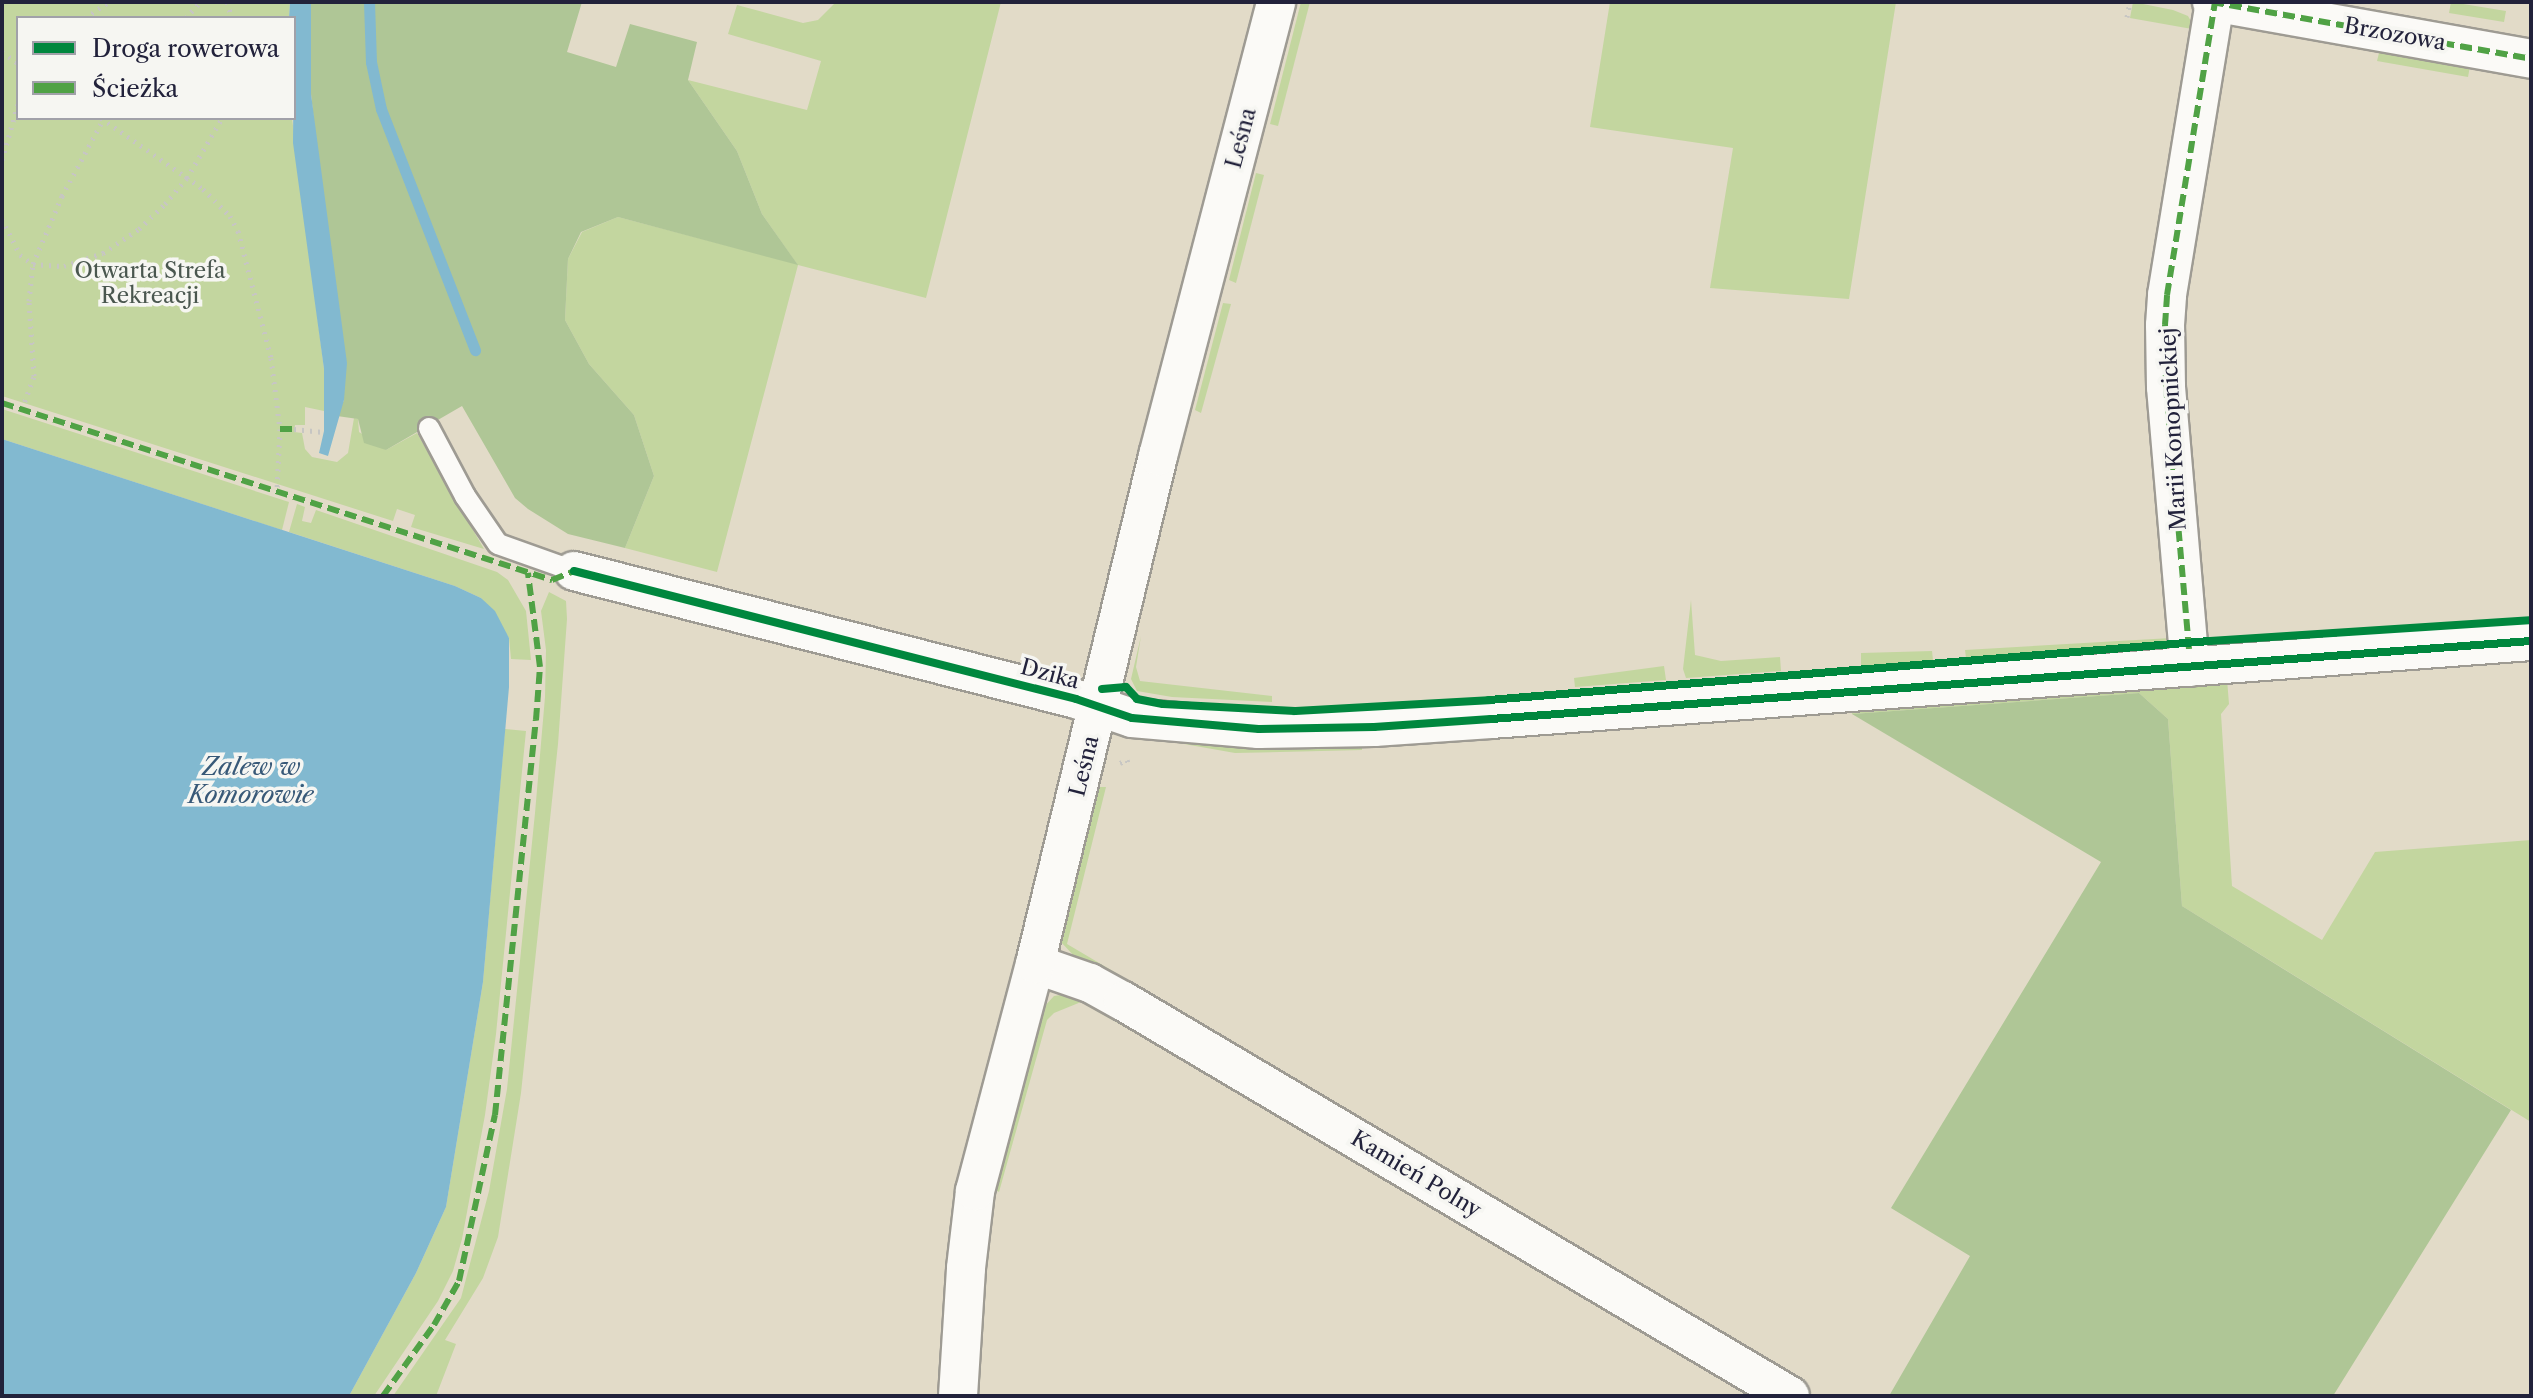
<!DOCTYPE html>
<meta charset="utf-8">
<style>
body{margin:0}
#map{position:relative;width:2533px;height:1398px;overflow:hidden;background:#e2dbc8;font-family:"Libre Caslon Text",serif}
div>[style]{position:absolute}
.green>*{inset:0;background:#c3d69f}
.forest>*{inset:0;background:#afc696}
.water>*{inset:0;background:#82b9d0}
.stream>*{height:11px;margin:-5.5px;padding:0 5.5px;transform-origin:5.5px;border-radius:5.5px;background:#82b9d0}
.path>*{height:5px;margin-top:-2.5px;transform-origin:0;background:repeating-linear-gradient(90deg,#c7c6c3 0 2px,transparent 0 8px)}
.roads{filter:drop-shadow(2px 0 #9e9b93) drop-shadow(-2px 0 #9e9b93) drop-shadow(0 2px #9e9b93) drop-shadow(0 -2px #9e9b93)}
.service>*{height:20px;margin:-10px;padding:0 10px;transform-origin:10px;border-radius:10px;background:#fbfaf7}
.minor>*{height:38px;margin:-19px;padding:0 19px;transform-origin:19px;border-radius:19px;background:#fbfaf7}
.quiet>*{height:6px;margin-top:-3px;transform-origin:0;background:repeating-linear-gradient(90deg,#50a245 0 12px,transparent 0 18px)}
.cycleway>*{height:8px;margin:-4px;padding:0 4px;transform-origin:4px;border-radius:4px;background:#00873e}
span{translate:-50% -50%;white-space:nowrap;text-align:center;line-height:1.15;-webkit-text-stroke:7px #f6f6f2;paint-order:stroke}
.street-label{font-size:22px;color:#22223b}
.park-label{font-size:22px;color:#4a574f}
.water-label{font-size:24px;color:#385978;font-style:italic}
.frame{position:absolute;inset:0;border:4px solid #22223b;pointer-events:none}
.legend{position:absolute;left:16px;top:16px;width:280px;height:104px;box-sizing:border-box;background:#f6f6f2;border:2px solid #a1a1a9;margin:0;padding:10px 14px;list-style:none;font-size:24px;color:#22223b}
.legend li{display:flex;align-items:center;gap:16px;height:40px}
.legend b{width:40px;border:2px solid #a1a1a9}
</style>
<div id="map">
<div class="green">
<div style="clip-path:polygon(2px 2px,290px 2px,289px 18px,18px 18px,18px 118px,292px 118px,324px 369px,324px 411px,305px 407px,305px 425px,295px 425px,294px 432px,302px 433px,305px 449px,312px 457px,337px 462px,348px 453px,354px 418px,358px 419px,359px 432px,386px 450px,417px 433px,484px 549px,411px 527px,415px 515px,397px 509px,393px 521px,2px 396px)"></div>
<div style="clip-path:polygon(836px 2px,1001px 2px,926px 298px,798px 265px,717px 572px,625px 548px,654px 476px,634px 415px,589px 364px,565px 320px,568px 259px,582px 232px,618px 217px,797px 264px,762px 214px,737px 151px,688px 80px,807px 110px,821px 61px,728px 34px,737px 5px,803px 23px,818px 20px)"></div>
<div style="clip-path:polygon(1301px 2px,1310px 2px,1278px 126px,1270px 124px)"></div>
<div style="clip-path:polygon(1610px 2px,1896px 2px,1849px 299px,1710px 288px,1733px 148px,1590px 127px)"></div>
<div style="clip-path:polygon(2133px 2px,2173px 10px,2188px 16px,2193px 25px,2192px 29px,2130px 18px)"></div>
<div style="clip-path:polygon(2451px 2px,2506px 11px,2504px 22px,2449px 13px)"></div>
<div style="clip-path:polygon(2386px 48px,2470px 66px,2468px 77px,2377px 61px,2379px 53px)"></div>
<div style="clip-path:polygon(1256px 173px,1264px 175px,1236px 283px,1229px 280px)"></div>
<div style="clip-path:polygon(1223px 303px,1231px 304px,1201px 413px,1195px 410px)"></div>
<div style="clip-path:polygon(2px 409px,289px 502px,282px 530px,2px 439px)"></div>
<div style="clip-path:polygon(297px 504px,305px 507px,302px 521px,311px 523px,316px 510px,497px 572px,508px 580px,526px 611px,531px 660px,511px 659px,509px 638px,481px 598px,455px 586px,289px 532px)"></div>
<div style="clip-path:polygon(549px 592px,566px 601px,567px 619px,558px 744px,521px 1093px,498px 1237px,483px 1278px,445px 1340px,456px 1344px,436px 1396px,393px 1396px,461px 1298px,489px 1191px,507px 1089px,535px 813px,545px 697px,546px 650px,541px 611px)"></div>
<div style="clip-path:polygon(1691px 600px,1695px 655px,1721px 661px,1780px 657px,1781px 671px,1686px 678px,1683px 669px)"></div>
<div style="clip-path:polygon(1141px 636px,1136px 667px,1140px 681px,1272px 696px,1272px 702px,1172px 697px,1137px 691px,1131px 679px)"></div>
<div style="clip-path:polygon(2171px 638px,2170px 642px,2006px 655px,1966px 658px,1965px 650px)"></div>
<div style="clip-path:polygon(1932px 651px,1933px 660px,1861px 666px,1861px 653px)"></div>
<div style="clip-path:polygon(1664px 666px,1666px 680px,1575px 687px,1574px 678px)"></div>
<div style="clip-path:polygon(2227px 679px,2229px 704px,2221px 714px,2232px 886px,2322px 940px,2375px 852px,2531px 840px,2531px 1122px,2182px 906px,2168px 719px,2139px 693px,1852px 714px,1851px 707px)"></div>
<div style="clip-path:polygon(505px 729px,526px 731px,496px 1034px,485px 1115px,462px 1239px,453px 1271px,438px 1301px,374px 1396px,349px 1396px,416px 1273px,446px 1207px,483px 982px)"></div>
<div style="clip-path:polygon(1133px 735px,1362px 743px,1362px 750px,1235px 753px)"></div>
<div style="clip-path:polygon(1094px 787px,1106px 787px,1067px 944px,1133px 983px,1129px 989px,1077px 959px,1059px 940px)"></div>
<div style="clip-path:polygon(1073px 993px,1166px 1044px,1163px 1049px,1081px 1002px,1054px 1013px,1047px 1020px,999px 1192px,991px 1187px,1042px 1009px,1054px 996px)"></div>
</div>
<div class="forest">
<div style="clip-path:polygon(311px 2px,582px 2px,567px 52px,616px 67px,630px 24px,697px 42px,688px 80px,737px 151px,762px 214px,798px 265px,618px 217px,581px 232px,568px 259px,565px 320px,589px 364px,634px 415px,654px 476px,625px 548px,568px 534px,528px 509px,515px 498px,462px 406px,386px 450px,364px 443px,358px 419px,337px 416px,344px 400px,311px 94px)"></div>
<div style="clip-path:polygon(2139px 693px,2168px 719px,2182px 906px,2511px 1110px,2333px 1396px,1889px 1396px,1970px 1256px,1891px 1208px,2101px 862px,1852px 714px)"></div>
</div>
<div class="water">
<div style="clip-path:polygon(290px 2px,311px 2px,311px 94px,347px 363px,344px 400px,328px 456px,319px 453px,324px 431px,324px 369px,293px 143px,294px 18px,289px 18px)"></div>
<div style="clip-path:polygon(2px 439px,455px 586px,481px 598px,495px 611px,509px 638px,509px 687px,483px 982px,446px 1207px,416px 1273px,349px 1396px,2px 1396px)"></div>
</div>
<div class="stream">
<div style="left:369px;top:2px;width:60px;rotate:88.1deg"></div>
<div style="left:371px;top:62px;width:48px;rotate:78deg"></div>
<div style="left:381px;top:109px;width:259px;rotate:68.7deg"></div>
</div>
<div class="path">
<div style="left:227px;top:2px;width:17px;rotate:73deg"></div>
<div style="left:2127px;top:17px;width:15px;rotate:-79deg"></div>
<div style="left:85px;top:18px;width:29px;rotate:-34deg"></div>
<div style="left:186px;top:18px;width:21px;rotate:-49deg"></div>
<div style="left:2px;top:52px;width:19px;rotate:35deg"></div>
<div style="left:101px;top:118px;width:124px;rotate:34.8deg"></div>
<div style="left:203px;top:189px;width:38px;rotate:45deg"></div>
<div style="left:230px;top:216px;width:17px;rotate:62deg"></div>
<div style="left:238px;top:231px;width:131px;rotate:75.4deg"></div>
<div style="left:271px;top:358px;width:72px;rotate:82.8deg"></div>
<div style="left:280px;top:429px;width:62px;rotate:92.8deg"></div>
<div style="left:2px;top:160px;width:58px;rotate:-74.1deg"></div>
<div style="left:2px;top:219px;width:40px;rotate:63.4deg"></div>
<div style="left:20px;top:255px;width:16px;rotate:35deg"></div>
<div style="left:33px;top:264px;width:31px;rotate:4deg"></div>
<div style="left:64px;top:266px;width:41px;rotate:-18.4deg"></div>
<div style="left:103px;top:253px;width:43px;rotate:-33.7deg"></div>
<div style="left:139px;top:229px;width:36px;rotate:-44deg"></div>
<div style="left:165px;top:204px;width:34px;rotate:-50deg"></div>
<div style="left:187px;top:178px;width:69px;rotate:-59.7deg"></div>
<div style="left:22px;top:409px;width:35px;rotate:-70deg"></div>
<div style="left:34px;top:376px;width:75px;rotate:-93.8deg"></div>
<div style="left:29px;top:301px;width:37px;rotate:-84deg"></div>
<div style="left:33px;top:264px;width:74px;rotate:-66.9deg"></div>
<div style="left:62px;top:196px;width:89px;rotate:-61.7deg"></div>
<div style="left:294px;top:429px;width:27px;rotate:6deg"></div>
<div style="left:1120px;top:763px;width:8px;rotate:-23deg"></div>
<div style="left:1127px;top:760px;width:5px;rotate:68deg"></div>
</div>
<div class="roads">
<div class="service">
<div style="left:429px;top:428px;width:77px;rotate:62.1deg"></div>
<div style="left:465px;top:496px;width:58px;rotate:55.5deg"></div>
<div style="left:498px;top:544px;width:81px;rotate:19.6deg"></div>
</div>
<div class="minor">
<div style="left:2212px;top:2px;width:324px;rotate:10.1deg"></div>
<div style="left:574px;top:571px;width:518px;rotate:14.3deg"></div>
<div style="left:1076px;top:699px;width:59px;rotate:18.7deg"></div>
<div style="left:1132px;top:718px;width:127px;rotate:5deg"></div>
<div style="left:1259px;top:729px;width:115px;rotate:-1deg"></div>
<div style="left:1374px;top:727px;width:117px;rotate:-3.9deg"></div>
<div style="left:1491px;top:719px;width:1043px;rotate:-4.29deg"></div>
<div style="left:2190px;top:667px;width:281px;rotate:-94.9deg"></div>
<div style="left:2166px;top:387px;width:62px;rotate:-90.9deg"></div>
<div style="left:2165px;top:325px;width:30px;rotate:-86deg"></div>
<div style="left:2167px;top:295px;width:297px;rotate:-80.7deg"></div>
<div style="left:1035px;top:964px;width:58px;rotate:19.1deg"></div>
<div style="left:1090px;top:983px;width:38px;rotate:29deg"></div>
<div style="left:1123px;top:1001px;width:775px;rotate:30.63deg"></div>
<div style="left:958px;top:1396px;width:128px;rotate:-86.4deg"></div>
<div style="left:966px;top:1268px;width:78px;rotate:-83.3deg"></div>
<div style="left:975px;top:1191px;width:235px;rotate:-75.2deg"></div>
<div style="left:1035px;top:964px;width:523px;rotate:-76.39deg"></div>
<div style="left:1158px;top:456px;width:469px;rotate:-75.4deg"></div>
</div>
</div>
<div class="quiet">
<div style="left:2212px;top:2px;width:324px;rotate:10.1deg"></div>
<div style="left:2px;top:403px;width:578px;rotate:17.84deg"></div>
<div style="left:552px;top:580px;width:24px;rotate:-22deg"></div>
<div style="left:280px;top:429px;width:14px"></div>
<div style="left:2189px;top:649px;width:263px;rotate:-95deg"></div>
<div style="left:2166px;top:387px;width:62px;rotate:-90.9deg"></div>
<div style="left:2165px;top:325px;width:30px;rotate:-86deg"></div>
<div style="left:2167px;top:295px;width:297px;rotate:-80.7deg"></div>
<div style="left:383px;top:1396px;width:87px;rotate:-54.3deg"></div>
<div style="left:434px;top:1325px;width:51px;rotate:-60.4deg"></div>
<div style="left:459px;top:1281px;width:170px;rotate:-77.8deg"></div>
<div style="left:495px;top:1115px;width:397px;rotate:-84.1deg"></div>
<div style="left:536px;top:720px;width:53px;rotate:-85.7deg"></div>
<div style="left:540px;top:667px;width:95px;rotate:-97.3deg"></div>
</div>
<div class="cycleway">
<div style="left:574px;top:571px;width:518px;rotate:14.3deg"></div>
<div style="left:1076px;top:699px;width:59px;rotate:18.7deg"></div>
<div style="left:1132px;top:718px;width:127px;rotate:5deg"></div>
<div style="left:1259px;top:729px;width:115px;rotate:-1deg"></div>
<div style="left:1374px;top:727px;width:117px;rotate:-3.9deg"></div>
<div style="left:1491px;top:719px;width:1043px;rotate:-4.29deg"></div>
<div style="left:1102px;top:689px;width:24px;rotate:-5deg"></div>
<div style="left:1126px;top:687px;width:16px;rotate:47deg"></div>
<div style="left:1137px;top:699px;width:26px;rotate:11deg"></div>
<div style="left:1163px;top:704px;width:132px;rotate:3deg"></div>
<div style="left:1295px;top:711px;width:194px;rotate:-3.2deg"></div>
<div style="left:1489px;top:700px;width:723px;rotate:-4.68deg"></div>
<div style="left:2210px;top:641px;width:322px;rotate:-3.7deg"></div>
</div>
<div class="street-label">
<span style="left:2395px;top:34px;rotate:10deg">Brzozowa</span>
<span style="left:1241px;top:138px;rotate:-75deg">Leśna</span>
<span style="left:2173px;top:429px;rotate:-93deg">Marii Konopnickiej</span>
<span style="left:1050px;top:674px;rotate:15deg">Dzika</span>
<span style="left:1084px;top:766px;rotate:-76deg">Leśna</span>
<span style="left:1416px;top:1174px;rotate:31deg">Kamień Polny</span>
</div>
<div class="park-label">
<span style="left:150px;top:283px">Otwarta Strefa<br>Rekreacji</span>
</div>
<div class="water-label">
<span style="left:251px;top:781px">Zalew w<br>Komorowie</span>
</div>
<div class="frame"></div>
<ul class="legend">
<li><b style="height:10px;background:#00873e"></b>Droga rowerowa</li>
<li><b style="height:10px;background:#50a245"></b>Ścieżka</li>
</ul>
</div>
